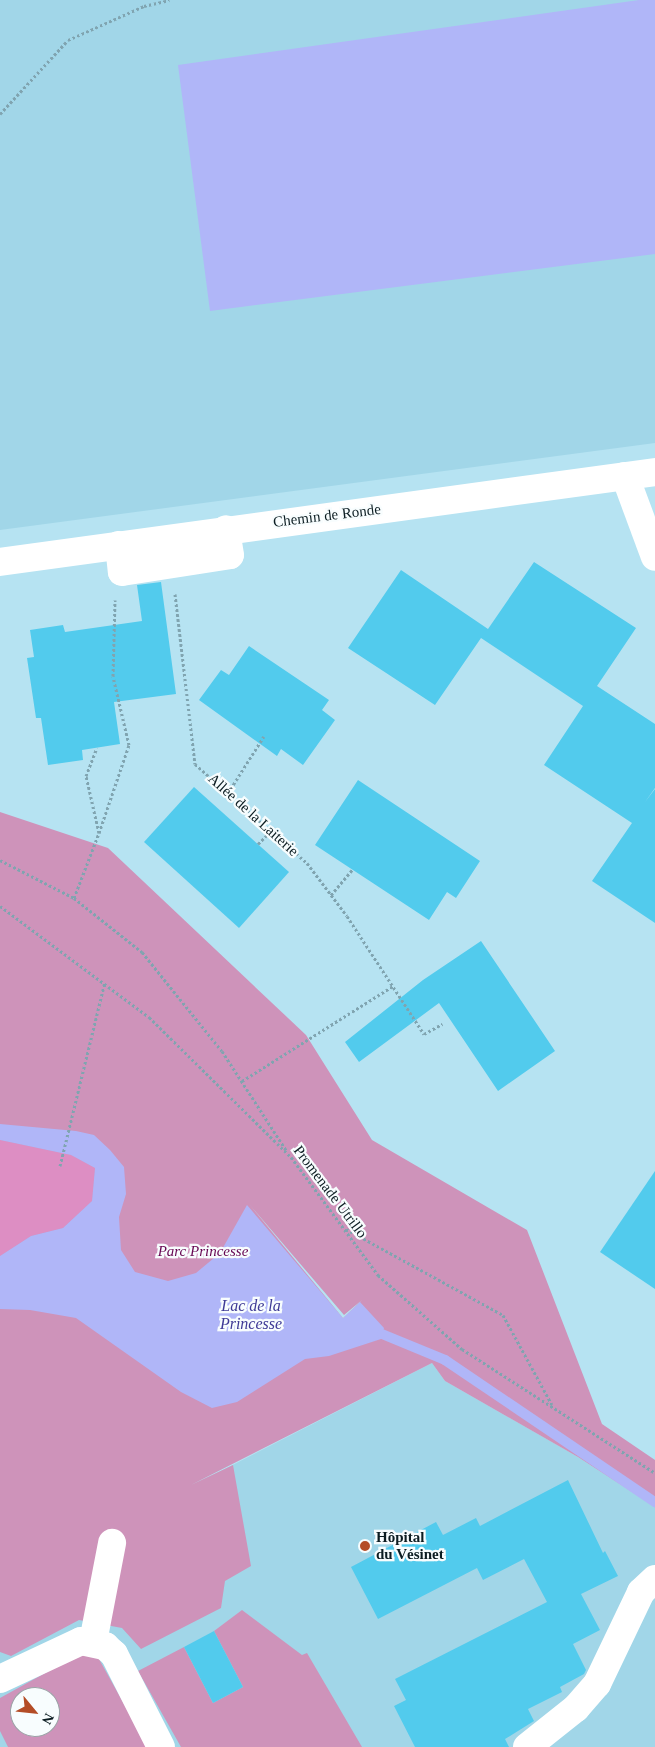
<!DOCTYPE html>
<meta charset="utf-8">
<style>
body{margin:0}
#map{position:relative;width:655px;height:1747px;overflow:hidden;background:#b6e3f2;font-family:"Times New Roman",serif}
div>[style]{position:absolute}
.built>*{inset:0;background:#a1d6e8}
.green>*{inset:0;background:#ce93ba}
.forest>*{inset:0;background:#dd8ec3}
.water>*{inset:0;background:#b0b6f8}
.pier>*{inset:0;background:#b6e3f2}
.stream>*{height:10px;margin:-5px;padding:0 5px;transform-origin:5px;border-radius:5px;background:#b0b6f8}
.building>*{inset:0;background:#52cbed}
.path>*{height:3px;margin-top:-1.5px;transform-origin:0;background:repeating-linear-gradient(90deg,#80a4b0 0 2.5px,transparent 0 5px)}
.minor>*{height:28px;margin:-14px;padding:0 14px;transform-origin:14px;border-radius:14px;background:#fff}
.dots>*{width:14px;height:14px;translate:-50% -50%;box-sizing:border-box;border:2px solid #f8fdfe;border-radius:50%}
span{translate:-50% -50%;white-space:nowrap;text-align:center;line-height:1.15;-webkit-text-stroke:4.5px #f8fdfe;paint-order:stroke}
.street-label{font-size:15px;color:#0c1d22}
.park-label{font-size:15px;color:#670652;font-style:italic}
.poi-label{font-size:15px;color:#0c1d22;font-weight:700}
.left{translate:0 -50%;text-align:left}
.water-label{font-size:16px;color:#3e3a96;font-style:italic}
.north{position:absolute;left:10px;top:1687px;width:50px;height:50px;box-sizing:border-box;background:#f8fdfe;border:1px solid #9aa3a6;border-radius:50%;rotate:118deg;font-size:14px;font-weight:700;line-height:20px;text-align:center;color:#0c1d22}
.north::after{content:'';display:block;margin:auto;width:18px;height:22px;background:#b44d27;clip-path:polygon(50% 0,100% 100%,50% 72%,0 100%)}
</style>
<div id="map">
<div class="built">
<div style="clip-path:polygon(0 0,655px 0,655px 443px,0 530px)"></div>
<div style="clip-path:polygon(evenodd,432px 1363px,445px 1381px,578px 1457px,655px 1507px,655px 1747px,0 1747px,0 1584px,432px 1363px,20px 1697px,50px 1697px,50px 1727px,20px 1727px,20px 1697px)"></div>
</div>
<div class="green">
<div style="clip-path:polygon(0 812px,108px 848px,306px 1035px,372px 1140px,527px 1230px,602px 1424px,655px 1460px,655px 1507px,578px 1457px,445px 1381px,432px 1363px,191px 1485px,233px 1465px,251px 1566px,225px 1581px,221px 1608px,141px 1649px,122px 1628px,79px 1620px,11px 1656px,0 1652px)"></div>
<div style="clip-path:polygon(242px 1610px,302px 1655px,307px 1653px,362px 1747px,181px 1747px,138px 1671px,184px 1647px,213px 1703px,243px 1687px,214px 1631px)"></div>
<div style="clip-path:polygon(evenodd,90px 1653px,99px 1659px,148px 1747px,8px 1747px,0 1731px,0 1698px,76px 1656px,90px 1653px,20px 1697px,50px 1697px,50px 1727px,20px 1727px,20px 1697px)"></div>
</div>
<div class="forest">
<div style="clip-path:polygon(0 1140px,71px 1155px,95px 1168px,92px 1201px,63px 1228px,31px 1236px,0 1256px)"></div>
</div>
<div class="water">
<div style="clip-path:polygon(639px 0,655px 0,655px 254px,210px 311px,178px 65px)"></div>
<div style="clip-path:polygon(0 1124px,76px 1131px,94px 1135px,110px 1150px,124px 1167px,126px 1194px,119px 1217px,121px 1250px,135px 1272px,168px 1281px,196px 1273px,220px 1253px,247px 1205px,343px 1318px,360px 1302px,384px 1328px,381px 1339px,329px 1356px,305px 1359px,237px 1402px,212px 1408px,181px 1392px,76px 1318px,30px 1310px,0 1309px,0 1256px,31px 1236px,63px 1228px,92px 1201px,95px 1168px,71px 1155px,0 1140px)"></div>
</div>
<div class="pier">
<div style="clip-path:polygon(249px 1204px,344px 1315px,362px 1300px,343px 1318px)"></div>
</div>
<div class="stream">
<div style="left:382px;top:1334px;width:68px;rotate:22.4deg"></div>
<div style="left:445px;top:1360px;width:254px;rotate:34.1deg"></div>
</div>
<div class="building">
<div style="clip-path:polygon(534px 562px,636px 628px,597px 686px,655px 724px,655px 788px,645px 802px,655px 789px,655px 923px,592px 881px,632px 823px,544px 765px,583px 706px,481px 638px,435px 705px,348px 648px,401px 570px,488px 629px)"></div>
<div style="clip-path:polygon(161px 582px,176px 694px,114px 702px,120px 744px,82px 750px,83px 760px,48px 765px,41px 718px,36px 718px,27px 658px,34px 657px,30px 630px,63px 625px,65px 632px,142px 621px,137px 585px)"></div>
<div style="clip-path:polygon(249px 646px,329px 700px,322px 710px,335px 720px,303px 765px,281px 749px,277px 756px,199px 700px,221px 670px,229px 675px)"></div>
<div style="clip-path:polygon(358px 780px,480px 861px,456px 898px,447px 892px,429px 920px,315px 845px)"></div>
<div style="clip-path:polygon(194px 787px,289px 872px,239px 928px,144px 842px)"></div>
<div style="clip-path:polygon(481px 941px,555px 1051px,498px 1091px,439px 1003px,359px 1062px,345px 1042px,423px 980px)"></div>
<div style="clip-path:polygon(655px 1171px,655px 1289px,600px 1252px)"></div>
<div style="clip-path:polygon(568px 1480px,603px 1553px,605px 1551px,618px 1576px,581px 1594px,600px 1630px,573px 1644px,586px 1670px,584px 1674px,560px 1687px,562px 1692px,528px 1709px,534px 1721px,505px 1739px,509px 1747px,415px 1747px,394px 1706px,406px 1700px,395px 1679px,547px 1602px,524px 1559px,483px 1580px,477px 1568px,378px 1619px,351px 1567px,436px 1522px,443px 1535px,476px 1518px,480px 1526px)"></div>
<div style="clip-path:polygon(214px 1631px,243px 1687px,213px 1703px,184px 1647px)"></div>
</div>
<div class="path">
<div style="left:0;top:114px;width:100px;rotate:-47.4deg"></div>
<div style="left:68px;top:40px;width:83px;rotate:-24.1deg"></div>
<div style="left:144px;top:6px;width:26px;rotate:-13deg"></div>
<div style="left:175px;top:594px;width:171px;rotate:83.3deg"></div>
<div style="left:195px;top:764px;width:149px;rotate:41.5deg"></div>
<div style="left:307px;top:863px;width:66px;rotate:53deg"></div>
<div style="left:347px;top:916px;width:141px;rotate:56.9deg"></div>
<div style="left:424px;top:1034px;width:21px;rotate:-29deg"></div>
<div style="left:228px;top:793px;width:67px;rotate:-57.7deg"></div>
<div style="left:99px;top:833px;width:93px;rotate:-71.2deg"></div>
<div style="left:129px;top:745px;width:71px;rotate:-103.1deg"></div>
<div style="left:113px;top:676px;width:76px;rotate:-88.5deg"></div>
<div style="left:258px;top:844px;width:18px;rotate:-45deg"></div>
<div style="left:0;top:860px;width:83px;rotate:27.2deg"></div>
<div style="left:74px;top:898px;width:87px;rotate:38.5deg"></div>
<div style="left:142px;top:952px;width:127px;rotate:51.1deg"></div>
<div style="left:222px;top:1051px;width:118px;rotate:57.1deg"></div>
<div style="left:331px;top:895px;width:33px;rotate:-50deg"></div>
<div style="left:74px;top:898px;width:70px;rotate:-69deg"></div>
<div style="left:99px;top:833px;width:58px;rotate:-102.8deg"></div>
<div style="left:86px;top:776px;width:30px;rotate:-69deg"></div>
<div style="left:0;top:906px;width:186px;rotate:36.7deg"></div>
<div style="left:149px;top:1017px;width:199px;rotate:44.6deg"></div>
<div style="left:291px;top:1157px;width:147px;rotate:53.6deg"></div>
<div style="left:378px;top:1275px;width:112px;rotate:41.4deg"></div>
<div style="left:462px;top:1349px;width:229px;rotate:32.7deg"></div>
<div style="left:242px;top:1081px;width:178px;rotate:-32.2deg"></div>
<div style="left:60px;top:1166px;width:189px;rotate:-76.3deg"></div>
<div style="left:346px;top:1229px;width:179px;rotate:28.7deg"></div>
<div style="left:503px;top:1315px;width:102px;rotate:61.4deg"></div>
</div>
<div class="minor">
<div style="left:625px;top:476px;width:86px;rotate:69.7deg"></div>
<div style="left:119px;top:545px;width:27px;rotate:84deg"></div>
<div style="left:122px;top:572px;width:109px;rotate:-8.9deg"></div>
<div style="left:230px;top:555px;width:26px;rotate:-99deg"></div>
<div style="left:0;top:562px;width:661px;rotate:-7.82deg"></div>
<div style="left:93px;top:1642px;width:101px;rotate:-79.1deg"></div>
<div style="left:0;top:1679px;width:89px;rotate:-25.1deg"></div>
<div style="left:81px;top:1641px;width:25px;rotate:12deg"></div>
<div style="left:105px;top:1646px;width:12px;rotate:42deg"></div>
<div style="left:114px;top:1654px;width:104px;rotate:63.2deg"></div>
<div style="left:527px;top:1747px;width:63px;rotate:-38.5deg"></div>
<div style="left:576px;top:1708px;width:32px;rotate:-49deg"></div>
<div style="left:597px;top:1684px;width:102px;rotate:-64.4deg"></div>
<div style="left:641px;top:1592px;width:19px;rotate:-43deg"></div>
</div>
<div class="dots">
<div style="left:365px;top:1546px;background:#b44d27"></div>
</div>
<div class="street-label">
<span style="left:327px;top:516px;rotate:-7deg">Chemin de Ronde</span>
<span style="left:253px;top:815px;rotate:42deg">Allée de la Laiterie</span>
<span style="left:330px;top:1192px;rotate:53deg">Promenade Utrillo</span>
</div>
<div class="park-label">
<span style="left:203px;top:1252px">Parc Princesse</span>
</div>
<div class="poi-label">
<span class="left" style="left:376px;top:1546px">Hôpital<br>du Vésinet</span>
</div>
<div class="water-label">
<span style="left:251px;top:1315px">Lac de la<br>Princesse</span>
</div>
<div class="north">N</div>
</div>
